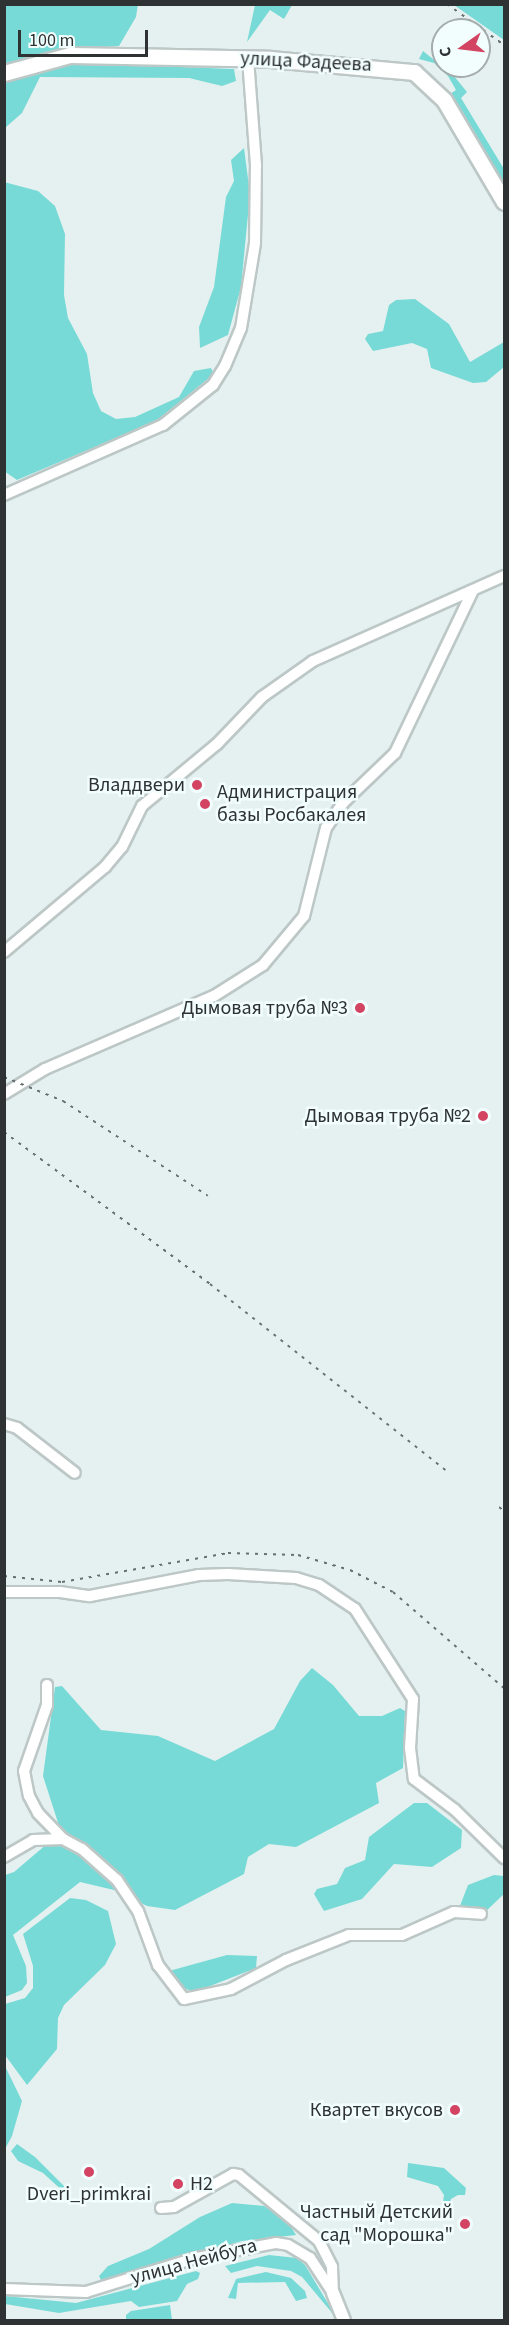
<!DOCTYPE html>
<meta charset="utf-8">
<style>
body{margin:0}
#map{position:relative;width:509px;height:2325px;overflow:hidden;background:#e5f1f0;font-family:"Source Sans 3",sans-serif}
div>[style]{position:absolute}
.green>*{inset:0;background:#78dad6}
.roads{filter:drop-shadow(2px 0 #bcc7c6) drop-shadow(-2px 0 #bcc7c6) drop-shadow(0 2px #bcc7c6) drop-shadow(0 -2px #bcc7c6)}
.minor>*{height:10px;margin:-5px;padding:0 5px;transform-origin:5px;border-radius:5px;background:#fff}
.tertiary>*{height:12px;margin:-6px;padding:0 6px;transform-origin:6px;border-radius:6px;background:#fff}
.primary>*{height:15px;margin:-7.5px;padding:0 7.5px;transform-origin:7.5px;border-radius:7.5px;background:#fff}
.rail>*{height:2px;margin-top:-1px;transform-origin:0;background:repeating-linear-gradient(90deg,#686f6f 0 3px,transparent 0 9px)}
.dots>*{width:16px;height:16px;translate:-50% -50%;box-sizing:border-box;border:3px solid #f2fefd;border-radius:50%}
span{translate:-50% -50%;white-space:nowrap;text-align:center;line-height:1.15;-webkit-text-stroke:5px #f2fefd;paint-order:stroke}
.street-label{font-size:20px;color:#2e3232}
.poi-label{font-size:20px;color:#2e3232}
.right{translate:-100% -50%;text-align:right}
.left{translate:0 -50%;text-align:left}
.frame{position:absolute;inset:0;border:6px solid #2e3232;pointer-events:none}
.north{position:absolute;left:431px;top:18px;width:60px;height:60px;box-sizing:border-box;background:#f2fefd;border:2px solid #a4acac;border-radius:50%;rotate:256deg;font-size:16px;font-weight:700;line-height:24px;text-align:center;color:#2e3232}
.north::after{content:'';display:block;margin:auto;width:21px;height:27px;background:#d34362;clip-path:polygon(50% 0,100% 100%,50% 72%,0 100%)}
.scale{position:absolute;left:18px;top:30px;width:130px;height:27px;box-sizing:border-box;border:3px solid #2e3232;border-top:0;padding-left:8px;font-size:18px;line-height:21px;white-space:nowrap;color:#2e3232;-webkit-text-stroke:4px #f2fefd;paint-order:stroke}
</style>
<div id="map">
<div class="green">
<div style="clip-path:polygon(138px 4px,136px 17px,119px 46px,54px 50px,5px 67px,4px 5px)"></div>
<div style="clip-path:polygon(255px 5px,292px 5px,284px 19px,270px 10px,247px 42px)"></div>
<div style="clip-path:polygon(454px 5px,504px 5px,504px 40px)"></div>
<div style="clip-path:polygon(423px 51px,454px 76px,467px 92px,461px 98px,504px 169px,504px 191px,447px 96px,456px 90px,448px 76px,434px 63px,419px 59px)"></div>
<div style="clip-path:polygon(75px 63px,234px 69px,236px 81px,222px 86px,189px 78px,40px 77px,22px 113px,5px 128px,4px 80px,48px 65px)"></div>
<div style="clip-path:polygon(244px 148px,250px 194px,241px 287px,228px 335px,200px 348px,199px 327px,214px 287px,226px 197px,234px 181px,231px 160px)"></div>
<div style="clip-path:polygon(4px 182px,38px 191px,55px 206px,65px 234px,64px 295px,68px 318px,87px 354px,93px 393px,101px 411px,116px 419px,135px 417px,179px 397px,194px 371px,211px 368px,214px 374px,156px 421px,17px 480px,4px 471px)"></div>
<div style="clip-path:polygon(415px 299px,449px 324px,470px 362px,504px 342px,504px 367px,486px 382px,473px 383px,431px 368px,427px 349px,412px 343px,373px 351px,365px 339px,368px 334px,383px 331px,389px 305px,396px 300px)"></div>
<div style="clip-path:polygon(312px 1668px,333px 1685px,359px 1716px,382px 1716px,400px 1708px,405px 1711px,403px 1768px,376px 1783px,379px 1803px,296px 1847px,269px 1844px,248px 1857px,244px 1874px,175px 1910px,147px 1906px,114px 1890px,80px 1882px,13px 1935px,26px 1966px,27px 1983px,22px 1990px,5px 1997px,5px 1875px,14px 1872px,61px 1832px,43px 1776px,55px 1687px,62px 1686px,101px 1730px,158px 1736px,215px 1761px,274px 1729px,300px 1681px)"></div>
<div style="clip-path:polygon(414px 1803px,427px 1803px,462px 1830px,461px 1848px,432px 1867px,394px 1864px,362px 1899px,324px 1911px,314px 1894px,317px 1889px,337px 1884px,345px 1868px,365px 1860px,369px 1837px)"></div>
<div style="clip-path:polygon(494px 1875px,504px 1876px,504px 1894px,485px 1912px,458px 1911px,468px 1885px)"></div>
<div style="clip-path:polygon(70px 1898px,86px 1900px,108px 1911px,116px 1944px,105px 1965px,64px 2005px,58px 2018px,57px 2049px,27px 2085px,5px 2055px,5px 2004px,25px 1998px,33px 1988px,33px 1966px,23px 1934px)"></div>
<div style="clip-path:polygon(227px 1955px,257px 1956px,256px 1968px,195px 1992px,180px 1987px,169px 1971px)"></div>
<div style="clip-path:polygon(5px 2066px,22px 2101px,12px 2136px,5px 2149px)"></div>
<div style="clip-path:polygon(17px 2144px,35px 2157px,65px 2187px,65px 2193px,43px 2173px,18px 2161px,11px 2151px)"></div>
<div style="clip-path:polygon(408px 2163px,444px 2168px,466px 2188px,465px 2195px,458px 2195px,451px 2199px,448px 2210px,442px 2209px,444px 2195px,438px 2186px,407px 2177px)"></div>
<div style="clip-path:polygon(232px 2203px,264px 2206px,286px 2219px,296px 2235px,242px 2241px,101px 2280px,99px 2276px,108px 2266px,149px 2249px,200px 2217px)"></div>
<div style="clip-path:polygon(269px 2255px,297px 2258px,305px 2265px,338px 2320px,302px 2277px,291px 2271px,257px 2266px,231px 2273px,225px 2266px)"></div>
<div style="clip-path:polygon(196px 2271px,200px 2273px,198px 2279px,187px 2284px,177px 2301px,139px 2307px,131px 2301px,59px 2313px,5px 2304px,5px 2296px,76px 2303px)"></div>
<div style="clip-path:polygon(266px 2272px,291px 2278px,305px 2291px,307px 2298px,296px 2301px,285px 2282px,238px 2283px,236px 2299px,228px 2298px,236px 2279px)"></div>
<div style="clip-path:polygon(170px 2305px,172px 2320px,126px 2320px,126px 2315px,131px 2311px)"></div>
</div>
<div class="roads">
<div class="minor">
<div style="left:4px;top:495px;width:174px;rotate:-23.8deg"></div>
<div style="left:163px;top:425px;width:64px;rotate:-38.7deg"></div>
<div style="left:213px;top:385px;width:22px;rotate:-58deg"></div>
<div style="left:225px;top:366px;width:41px;rotate:-67.2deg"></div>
<div style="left:241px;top:328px;width:86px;rotate:-80.6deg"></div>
<div style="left:255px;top:243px;width:78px;rotate:-89.3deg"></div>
<div style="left:256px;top:165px;width:107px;rotate:-94.3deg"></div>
<div style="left:4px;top:952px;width:132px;rotate:-40.1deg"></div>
<div style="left:105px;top:867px;width:26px;rotate:-50deg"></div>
<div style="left:122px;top:847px;width:46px;rotate:-64deg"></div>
<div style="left:142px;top:806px;width:97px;rotate:-39.6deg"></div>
<div style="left:217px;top:744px;width:65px;rotate:-46.2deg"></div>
<div style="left:262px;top:697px;width:62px;rotate:-35.2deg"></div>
<div style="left:313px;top:661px;width:209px;rotate:-24deg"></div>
<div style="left:4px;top:1094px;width:48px;rotate:-31.4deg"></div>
<div style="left:45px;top:1069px;width:184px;rotate:-23.4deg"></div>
<div style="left:214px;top:996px;width:58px;rotate:-32.3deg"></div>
<div style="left:263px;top:965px;width:64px;rotate:-50.1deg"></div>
<div style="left:304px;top:916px;width:91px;rotate:-76deg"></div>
<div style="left:326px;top:828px;width:30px;rotate:-56deg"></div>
<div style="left:343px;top:803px;width:72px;rotate:-43.9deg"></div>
<div style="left:395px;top:753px;width:178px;rotate:-64.4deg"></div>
<div style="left:4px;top:1424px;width:14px;rotate:17deg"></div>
<div style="left:17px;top:1428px;width:73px;rotate:37.8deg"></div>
<div style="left:4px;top:1592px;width:56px"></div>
<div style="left:60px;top:1592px;width:30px;rotate:8deg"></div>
<div style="left:90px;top:1596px;width:111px;rotate:-10.9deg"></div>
<div style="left:199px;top:1575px;width:29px;rotate:-2deg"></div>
<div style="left:228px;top:1574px;width:68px;rotate:3.4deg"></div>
<div style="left:296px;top:1578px;width:24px;rotate:17deg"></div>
<div style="left:319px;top:1585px;width:43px;rotate:33.7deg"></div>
<div style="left:355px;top:1609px;width:107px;rotate:57.2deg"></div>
<div style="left:413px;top:1699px;width:49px;rotate:93.5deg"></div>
<div style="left:410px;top:1748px;width:31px;rotate:83deg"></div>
<div style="left:414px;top:1779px;width:51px;rotate:37.1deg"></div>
<div style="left:455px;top:1810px;width:69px;rotate:44.4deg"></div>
<div style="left:47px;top:1685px;width:20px;rotate:90deg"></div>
<div style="left:47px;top:1705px;width:70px;rotate:109.2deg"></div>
<div style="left:24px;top:1771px;width:25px;rotate:79deg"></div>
<div style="left:29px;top:1796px;width:19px;rotate:62deg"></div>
<div style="left:38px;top:1813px;width:36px;rotate:46deg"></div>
<div style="left:63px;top:1839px;width:21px;rotate:28deg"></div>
<div style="left:82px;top:1849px;width:47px;rotate:41.5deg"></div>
<div style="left:117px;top:1880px;width:37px;rotate:56deg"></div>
<div style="left:138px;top:1911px;width:58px;rotate:69.7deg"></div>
<div style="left:158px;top:1965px;width:43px;rotate:52.6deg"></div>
<div style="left:184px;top:1999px;width:48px;rotate:-12deg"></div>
<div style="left:231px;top:1989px;width:62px;rotate:-27.8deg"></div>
<div style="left:286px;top:1960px;width:68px;rotate:-21.6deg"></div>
<div style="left:349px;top:1935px;width:53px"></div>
<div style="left:402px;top:1935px;width:57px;rotate:-23.9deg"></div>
<div style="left:454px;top:1912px;width:27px;rotate:4deg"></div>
<div style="left:4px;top:1857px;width:34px;rotate:-30deg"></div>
<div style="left:33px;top:1840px;width:30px;rotate:-2deg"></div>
<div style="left:161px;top:2208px;width:13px;rotate:-4deg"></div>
<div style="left:174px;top:2207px;width:68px;rotate:-29.2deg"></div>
<div style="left:233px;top:2174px;width:6px;rotate:9deg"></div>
<div style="left:239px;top:2175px;width:104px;rotate:39.5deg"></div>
<div style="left:319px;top:2241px;width:29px;rotate:63deg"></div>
<div style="left:332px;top:2267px;width:26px;rotate:88deg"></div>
<div style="left:4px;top:2289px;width:82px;rotate:2.1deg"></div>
<div style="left:86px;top:2292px;width:111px;rotate:-17.3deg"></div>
<div style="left:192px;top:2259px;width:86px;rotate:-10.8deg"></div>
<div style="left:276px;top:2243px;width:12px;rotate:9deg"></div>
<div style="left:288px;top:2245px;width:26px;rotate:31deg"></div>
<div style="left:310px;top:2258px;width:42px;rotate:56.7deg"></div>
</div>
<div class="tertiary">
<div style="left:333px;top:2293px;width:29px;rotate:68deg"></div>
</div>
<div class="primary">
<div style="left:4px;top:73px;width:68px;rotate:-15.3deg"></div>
<div style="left:70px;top:55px;width:200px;rotate:1.1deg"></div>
<div style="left:270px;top:59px;width:145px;rotate:5.2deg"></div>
<div style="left:414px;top:72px;width:41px;rotate:43deg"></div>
<div style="left:444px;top:100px;width:118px;rotate:59.5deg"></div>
</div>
</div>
<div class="rail">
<div style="left:447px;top:4px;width:70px;rotate:35.7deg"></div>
<div style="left:4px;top:1077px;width:64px;rotate:22.1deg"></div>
<div style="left:63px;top:1101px;width:173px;rotate:33.2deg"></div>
<div style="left:4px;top:1132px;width:256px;rotate:36.4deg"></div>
<div style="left:210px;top:1284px;width:302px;rotate:38.3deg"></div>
<div style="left:499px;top:1507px;width:6px;rotate:39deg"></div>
<div style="left:4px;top:1576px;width:58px;rotate:5.9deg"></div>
<div style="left:62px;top:1582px;width:169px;rotate:-9.9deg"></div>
<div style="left:228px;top:1553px;width:70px;rotate:1.6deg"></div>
<div style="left:298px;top:1555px;width:54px;rotate:16.1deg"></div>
<div style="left:350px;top:1570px;width:48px;rotate:27.1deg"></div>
<div style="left:393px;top:1592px;width:147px;rotate:40.9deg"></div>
</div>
<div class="dots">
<div style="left:197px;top:785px;background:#d34362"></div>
<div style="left:205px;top:804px;background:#d34362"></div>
<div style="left:360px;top:1008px;background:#d34362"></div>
<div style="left:483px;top:1116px;background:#d34362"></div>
<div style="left:455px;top:2110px;background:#d34362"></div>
<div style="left:89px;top:2172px;background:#d34362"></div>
<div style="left:178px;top:2184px;background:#d34362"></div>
<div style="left:465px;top:2224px;background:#d34362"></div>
</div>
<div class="street-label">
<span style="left:306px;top:62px;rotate:3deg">улица Фадеева</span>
<span style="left:194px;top:2262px;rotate:-15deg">улица Нейбута</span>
</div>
<div class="poi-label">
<span class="right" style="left:185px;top:785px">Владдвери</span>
<span class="left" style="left:217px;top:804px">Администрация<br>базы Росбакалея</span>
<span class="right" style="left:348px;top:1008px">Дымовая труба №3</span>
<span class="right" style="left:471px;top:1116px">Дымовая труба №2</span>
<span class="right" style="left:443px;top:2110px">Квартет вкусов</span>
<span class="left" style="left:190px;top:2184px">H2</span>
<span style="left:89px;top:2194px">Dveri_primkrai</span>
<span class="right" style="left:453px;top:2224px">Частный Детский<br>сад "Морошка"</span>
</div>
<div class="frame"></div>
<div class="north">С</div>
<div class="scale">100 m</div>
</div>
